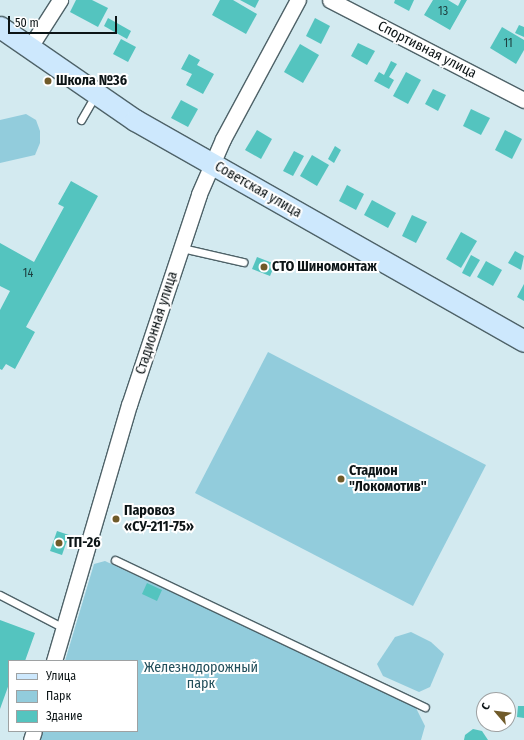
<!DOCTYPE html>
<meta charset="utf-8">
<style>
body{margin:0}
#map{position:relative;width:524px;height:740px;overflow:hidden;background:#d3eaf0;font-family:"Fira Sans Condensed",sans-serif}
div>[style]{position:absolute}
.green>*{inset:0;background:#92ccdc}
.building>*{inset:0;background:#54c4bf}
.roads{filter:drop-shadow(1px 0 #4e6268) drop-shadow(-1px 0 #4e6268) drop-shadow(0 1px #4e6268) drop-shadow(0 -1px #4e6268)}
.lane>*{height:7px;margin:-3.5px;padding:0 3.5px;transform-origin:3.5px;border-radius:3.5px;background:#fff}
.street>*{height:15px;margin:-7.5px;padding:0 7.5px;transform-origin:7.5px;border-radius:7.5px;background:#fff}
.secondary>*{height:21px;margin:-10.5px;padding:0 10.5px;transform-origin:10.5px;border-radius:10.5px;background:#cde8fd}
.dots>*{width:11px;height:11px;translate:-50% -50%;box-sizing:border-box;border:2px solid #fff;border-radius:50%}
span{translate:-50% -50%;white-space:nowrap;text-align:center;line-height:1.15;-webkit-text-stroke:4px #fff;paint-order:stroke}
.number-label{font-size:12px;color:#1e4040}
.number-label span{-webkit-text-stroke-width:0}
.street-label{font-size:14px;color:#0c1416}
.poi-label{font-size:14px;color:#0c1416;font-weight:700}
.left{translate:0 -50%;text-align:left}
.park-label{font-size:14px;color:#214e5a}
.legend{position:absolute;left:8px;top:660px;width:130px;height:72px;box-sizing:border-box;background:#fff;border:1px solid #9ea1a2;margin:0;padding:5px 7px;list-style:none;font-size:12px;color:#0c1416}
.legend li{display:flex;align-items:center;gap:8px;height:20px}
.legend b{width:20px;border:1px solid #9ea1a2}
.north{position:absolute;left:476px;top:692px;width:40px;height:40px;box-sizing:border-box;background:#fff;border:1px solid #9ea1a2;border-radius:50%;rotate:298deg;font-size:11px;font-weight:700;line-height:16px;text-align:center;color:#0c1416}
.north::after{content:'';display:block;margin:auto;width:14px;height:18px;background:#705b2a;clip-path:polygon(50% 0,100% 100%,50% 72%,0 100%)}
.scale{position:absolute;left:8px;top:16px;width:109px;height:18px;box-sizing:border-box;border:2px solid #0c1416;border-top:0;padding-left:5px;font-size:12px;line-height:14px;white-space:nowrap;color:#0c1416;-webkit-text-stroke:3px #fff;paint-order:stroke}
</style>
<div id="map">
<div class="green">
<div style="clip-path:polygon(26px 114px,36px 120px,40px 131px,40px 143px,35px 155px,0 163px,0 120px)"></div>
<div style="clip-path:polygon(268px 352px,486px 465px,413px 606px,195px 493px)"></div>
<div style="clip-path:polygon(105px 561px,415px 706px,425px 726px,421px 740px,40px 740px,43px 731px,137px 731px,137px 661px,65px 661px,94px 564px)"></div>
<div style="clip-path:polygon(411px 632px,431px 642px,444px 654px,430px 687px,419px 692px,383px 676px,377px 664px,395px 637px)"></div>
</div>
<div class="building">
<div style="clip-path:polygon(76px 0,92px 0,108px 8px,98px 27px,70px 12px)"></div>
<div style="clip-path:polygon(220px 0,233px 0,257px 14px,246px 34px,212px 15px)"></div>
<div style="clip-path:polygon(240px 0,259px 0,255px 8px)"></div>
<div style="clip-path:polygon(395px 0,414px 0,409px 11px,394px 3px)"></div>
<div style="clip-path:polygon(433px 0,448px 0,458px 6px,461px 0,467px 0,450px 30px,424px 15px)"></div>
<div style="clip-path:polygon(108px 18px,131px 31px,127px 39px,104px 26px)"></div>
<div style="clip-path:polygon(315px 18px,330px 26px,321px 44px,306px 36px)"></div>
<div style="clip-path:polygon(519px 25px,524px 27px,524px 37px,515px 33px)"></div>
<div style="clip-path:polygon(502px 27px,524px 40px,524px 50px,516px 64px,490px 48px)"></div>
<div style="clip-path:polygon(121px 39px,136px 47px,128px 62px,113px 54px)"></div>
<div style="clip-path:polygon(358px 43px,375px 51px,367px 65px,351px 56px)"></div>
<div style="clip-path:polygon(300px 44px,319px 55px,303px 83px,284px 72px)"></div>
<div style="clip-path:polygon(189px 54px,200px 60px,197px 65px,214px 74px,203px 94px,186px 85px,192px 74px,181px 69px)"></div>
<div style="clip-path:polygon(391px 61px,397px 64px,389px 77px,394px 80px,389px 89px,374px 81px,379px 72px,384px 75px)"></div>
<div style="clip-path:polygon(406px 72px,421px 80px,408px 104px,393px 96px)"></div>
<div style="clip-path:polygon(433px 89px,446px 95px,438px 111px,425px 104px)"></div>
<div style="clip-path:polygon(181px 100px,198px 109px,188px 127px,171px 118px)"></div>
<div style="clip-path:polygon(471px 109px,490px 118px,481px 135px,463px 126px)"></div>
<div style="clip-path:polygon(257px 130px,272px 139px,261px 159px,245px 150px)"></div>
<div style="clip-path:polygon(505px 130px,522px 139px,512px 159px,495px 150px)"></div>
<div style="clip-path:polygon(335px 146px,341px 150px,334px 163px,328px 159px)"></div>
<div style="clip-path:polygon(294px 151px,304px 156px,293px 176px,283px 171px)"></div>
<div style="clip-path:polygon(312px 155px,329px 165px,317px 186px,300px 176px)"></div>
<div style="clip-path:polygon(71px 181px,98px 196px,26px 327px,35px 332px,15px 369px,6px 364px,2px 370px,0 369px,0 310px,10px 291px,0 286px,0 243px,34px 262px,64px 207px,58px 204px)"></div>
<div style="clip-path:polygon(347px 185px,364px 194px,356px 210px,339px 201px)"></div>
<div style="clip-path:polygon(372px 200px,396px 213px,388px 228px,364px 215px)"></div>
<div style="clip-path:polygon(412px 215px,427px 222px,416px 243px,402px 236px)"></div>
<div style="clip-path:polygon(461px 232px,477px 241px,461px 268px,446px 259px)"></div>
<div style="clip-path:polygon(515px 251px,524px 256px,521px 270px,508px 263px)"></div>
<div style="clip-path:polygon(471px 255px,480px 260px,470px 277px,462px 273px)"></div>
<div style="clip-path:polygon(257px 257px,275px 264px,270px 276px,252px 269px)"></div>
<div style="clip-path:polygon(486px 261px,502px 270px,493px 286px,477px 277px)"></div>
<div style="clip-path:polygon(524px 284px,524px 301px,517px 297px)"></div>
<div style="clip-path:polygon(57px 531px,69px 535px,62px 555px,50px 551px)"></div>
<div style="clip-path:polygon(147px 583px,162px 590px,157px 601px,142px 594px)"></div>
<div style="clip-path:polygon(0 620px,35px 633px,25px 661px,9px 661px,9px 684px,0 709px)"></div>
<div style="clip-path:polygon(518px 706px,524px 706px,524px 718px,517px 717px)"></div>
<div style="clip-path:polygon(473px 729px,482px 731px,488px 740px,464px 740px,465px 735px)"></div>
</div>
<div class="roads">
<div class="lane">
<div style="left:81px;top:120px;width:30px;rotate:-60deg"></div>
<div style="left:182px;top:248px;width:63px;rotate:12.9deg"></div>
<div style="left:115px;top:560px;width:343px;rotate:25.4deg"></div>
<div style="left:0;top:595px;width:72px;rotate:27.3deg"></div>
</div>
<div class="street">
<div style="left:330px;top:0;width:218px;rotate:27.3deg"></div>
<div style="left:30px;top:47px;width:56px;rotate:-57.4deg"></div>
<div style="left:54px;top:661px;width:267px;rotate:-73.7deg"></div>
<div style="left:129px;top:405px;width:222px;rotate:-71.6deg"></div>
<div style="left:199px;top:194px;width:60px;rotate:-66.4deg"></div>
<div style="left:223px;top:139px;width:158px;rotate:-61.7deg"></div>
<div style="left:31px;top:740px;width:9px;rotate:-72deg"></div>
</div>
<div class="secondary">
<div style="left:0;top:27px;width:164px;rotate:34.6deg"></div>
<div style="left:135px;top:120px;width:447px;rotate:29.6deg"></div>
</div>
</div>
<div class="dots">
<div style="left:48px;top:81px;background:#705b2a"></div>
<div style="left:264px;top:267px;background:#705b2a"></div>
<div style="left:341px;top:479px;background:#705b2a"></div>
<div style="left:116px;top:519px;background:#705b2a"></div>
<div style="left:59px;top:543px;background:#705b2a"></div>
</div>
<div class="number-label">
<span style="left:443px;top:12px">13</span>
<span style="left:508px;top:44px">11</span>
<span style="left:28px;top:274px">14</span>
</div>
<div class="street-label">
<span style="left:427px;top:50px;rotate:27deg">Спортивная улица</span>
<span style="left:258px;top:190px;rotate:30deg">Советская улица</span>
<span style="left:157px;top:323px;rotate:-72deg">Стадионная улица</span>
</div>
<div class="poi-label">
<span class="left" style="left:56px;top:81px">Школа №36</span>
<span class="left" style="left:272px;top:267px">СТО Шиномонтаж</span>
<span class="left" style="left:349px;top:479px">Стадион<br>"Локомотив"</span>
<span class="left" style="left:124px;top:519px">Паровоз<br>«СУ-211-75»</span>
<span class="left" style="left:67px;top:543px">ТП-26</span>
</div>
<div class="park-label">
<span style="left:201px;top:676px">Железнодорожный<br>парк</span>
</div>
<ul class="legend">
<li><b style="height:5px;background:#cde8fd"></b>Улица</li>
<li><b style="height:11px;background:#92ccdc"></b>Парк</li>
<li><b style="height:11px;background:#54c4bf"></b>Здание</li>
</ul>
<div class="north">С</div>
<div class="scale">50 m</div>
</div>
